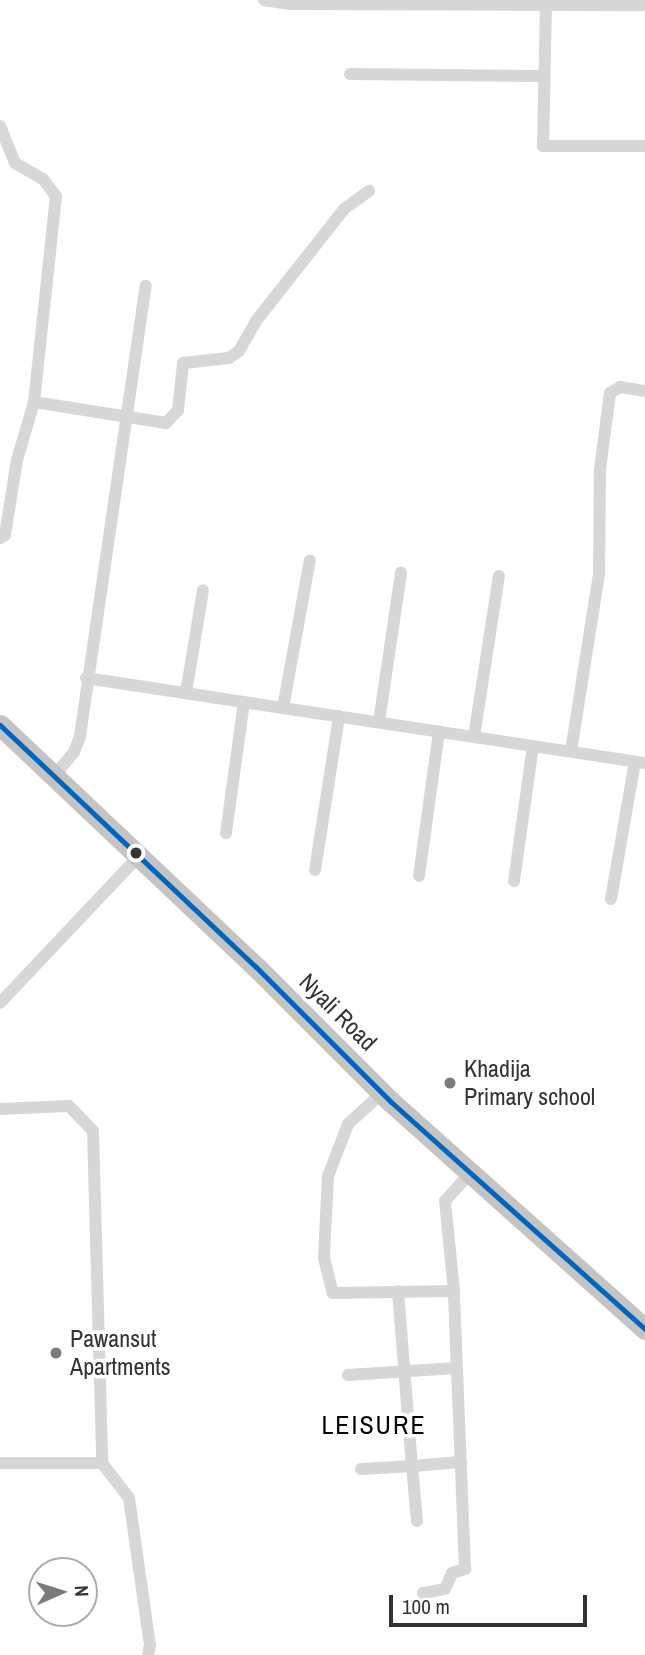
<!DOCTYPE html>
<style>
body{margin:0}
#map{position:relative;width:645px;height:1655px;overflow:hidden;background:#fff;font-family:"Archivo Narrow",sans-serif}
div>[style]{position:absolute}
.street>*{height:12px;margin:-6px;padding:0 6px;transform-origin:6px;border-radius:6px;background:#d7d7d7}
.highway>*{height:21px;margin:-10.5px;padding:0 10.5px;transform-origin:10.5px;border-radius:10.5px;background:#c4c4c4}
.bus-1>*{height:5px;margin:-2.5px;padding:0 2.5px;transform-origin:2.5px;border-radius:2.5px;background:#0065bd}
.dots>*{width:19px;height:19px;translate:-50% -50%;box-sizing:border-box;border:4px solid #fff;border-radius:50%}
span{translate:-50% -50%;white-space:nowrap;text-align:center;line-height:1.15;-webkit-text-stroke:7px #fff;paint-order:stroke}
.street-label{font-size:24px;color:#333}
.poi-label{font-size:24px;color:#333}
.left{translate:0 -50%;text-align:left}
.neighbourhood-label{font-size:26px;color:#000;letter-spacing:2px}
.north{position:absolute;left:28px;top:1557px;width:70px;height:70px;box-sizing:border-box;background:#fff;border:2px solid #adadad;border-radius:50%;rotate:87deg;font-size:19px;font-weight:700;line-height:28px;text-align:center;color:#333}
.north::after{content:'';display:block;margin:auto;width:24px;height:32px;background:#7a7a7a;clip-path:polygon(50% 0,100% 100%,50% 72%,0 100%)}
.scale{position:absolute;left:389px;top:1595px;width:198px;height:32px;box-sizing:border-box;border:4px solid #333;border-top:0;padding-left:9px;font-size:21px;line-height:24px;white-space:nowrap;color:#333;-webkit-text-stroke:5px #fff;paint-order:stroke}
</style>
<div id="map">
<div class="street">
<div style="left:264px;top:0;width:26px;rotate:9deg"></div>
<div style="left:290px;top:4px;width:355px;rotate:0.2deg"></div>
<div style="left:546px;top:4px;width:142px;rotate:91.2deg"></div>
<div style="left:543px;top:146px;width:102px"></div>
<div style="left:350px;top:74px;width:192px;rotate:0.6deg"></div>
<div style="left:0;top:126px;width:40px;rotate:68deg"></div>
<div style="left:15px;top:163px;width:32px;rotate:30deg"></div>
<div style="left:43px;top:179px;width:21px;rotate:53deg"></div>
<div style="left:56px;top:196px;width:207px;rotate:96.1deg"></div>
<div style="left:34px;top:402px;width:60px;rotate:106.3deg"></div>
<div style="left:17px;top:460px;width:76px;rotate:99.1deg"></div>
<div style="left:5px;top:535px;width:6px;rotate:149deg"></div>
<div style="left:34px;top:402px;width:134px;rotate:9deg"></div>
<div style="left:166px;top:423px;width:18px;rotate:-47deg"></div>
<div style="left:178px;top:410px;width:47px;rotate:-83.9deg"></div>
<div style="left:183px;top:363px;width:46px;rotate:-6.2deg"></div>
<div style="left:229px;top:358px;width:12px;rotate:-35deg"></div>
<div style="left:239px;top:351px;width:34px;rotate:-60deg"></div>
<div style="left:256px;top:321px;width:142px;rotate:-51.8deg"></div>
<div style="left:344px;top:209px;width:31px;rotate:-36deg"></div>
<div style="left:86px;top:678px;width:565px;rotate:8.65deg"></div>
<div style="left:186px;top:693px;width:104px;rotate:-80.6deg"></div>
<div style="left:283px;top:708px;width:150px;rotate:-79.7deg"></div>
<div style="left:379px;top:722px;width:151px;rotate:-81.6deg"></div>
<div style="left:474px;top:737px;width:163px;rotate:-81.2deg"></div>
<div style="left:571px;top:751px;width:179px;rotate:-81deg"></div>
<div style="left:599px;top:574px;width:105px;rotate:-89.5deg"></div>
<div style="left:600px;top:469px;width:77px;rotate:-82.5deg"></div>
<div style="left:610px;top:393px;width:12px;rotate:-31deg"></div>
<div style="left:620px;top:387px;width:25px;rotate:9deg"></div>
<div style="left:54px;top:776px;width:31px;rotate:-50deg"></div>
<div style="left:74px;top:752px;width:17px;rotate:-69deg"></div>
<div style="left:80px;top:736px;width:455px;rotate:-81.7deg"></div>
<div style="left:226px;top:833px;width:132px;rotate:-82.2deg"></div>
<div style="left:315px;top:870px;width:156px;rotate:-81.1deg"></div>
<div style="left:419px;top:876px;width:146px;rotate:-82.1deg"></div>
<div style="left:514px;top:881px;width:136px;rotate:-82deg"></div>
<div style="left:611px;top:899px;width:139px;rotate:-80.1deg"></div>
<div style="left:0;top:1003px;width:202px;rotate:-46.6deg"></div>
<div style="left:382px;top:1093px;width:46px;rotate:137.6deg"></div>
<div style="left:348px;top:1124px;width:56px;rotate:111deg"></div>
<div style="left:328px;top:1176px;width:82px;rotate:92.8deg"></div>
<div style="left:324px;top:1258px;width:36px;rotate:76deg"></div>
<div style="left:333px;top:1293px;width:121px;rotate:-0.9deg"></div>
<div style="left:454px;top:1291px;width:90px;rotate:-95.7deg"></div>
<div style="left:445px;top:1201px;width:36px;rotate:-48deg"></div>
<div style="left:0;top:1109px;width:69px;rotate:-2.5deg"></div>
<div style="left:69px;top:1106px;width:35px;rotate:46deg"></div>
<div style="left:93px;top:1131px;width:332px;rotate:88.4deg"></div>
<div style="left:102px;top:1463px;width:44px;rotate:52.4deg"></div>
<div style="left:129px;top:1498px;width:148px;rotate:81.9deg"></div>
<div style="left:150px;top:1645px;width:10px;rotate:101deg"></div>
<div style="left:348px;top:1375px;width:109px;rotate:-3.7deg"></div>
<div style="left:0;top:1463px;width:102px"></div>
<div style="left:361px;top:1469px;width:51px;rotate:-3.4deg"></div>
<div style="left:412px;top:1466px;width:175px;rotate:-94.6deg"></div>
<div style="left:417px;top:1521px;width:55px;rotate:-95.2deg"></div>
<div style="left:412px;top:1466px;width:49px;rotate:-4.7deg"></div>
<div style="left:423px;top:1593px;width:22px;rotate:-10deg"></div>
<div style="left:445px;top:1589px;width:17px;rotate:-66deg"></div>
<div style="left:452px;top:1573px;width:14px;rotate:-17deg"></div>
<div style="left:465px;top:1569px;width:278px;rotate:-92.3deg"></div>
</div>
<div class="highway">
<div style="left:0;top:725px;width:352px;rotate:43.4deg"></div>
<div style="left:256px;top:967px;width:190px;rotate:45deg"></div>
<div style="left:390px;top:1101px;width:342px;rotate:41.8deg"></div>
</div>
<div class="bus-1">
<div style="left:0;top:725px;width:352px;rotate:43.4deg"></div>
<div style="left:256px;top:967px;width:190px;rotate:45deg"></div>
<div style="left:390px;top:1101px;width:342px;rotate:41.8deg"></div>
</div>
<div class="dots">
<div style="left:136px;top:853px;background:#333"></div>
<div style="left:450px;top:1083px;background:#7a7a7a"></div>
<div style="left:56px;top:1353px;background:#7a7a7a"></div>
</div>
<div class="street-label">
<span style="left:338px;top:1012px;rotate:45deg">Nyali Road</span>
</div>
<div class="poi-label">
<span class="left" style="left:464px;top:1083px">Khadija<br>Primary school</span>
<span class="left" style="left:70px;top:1353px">Pawansut<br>Apartments</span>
</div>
<div class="neighbourhood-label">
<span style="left:374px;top:1425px">LEISURE</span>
</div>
<div class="north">N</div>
<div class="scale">100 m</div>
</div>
